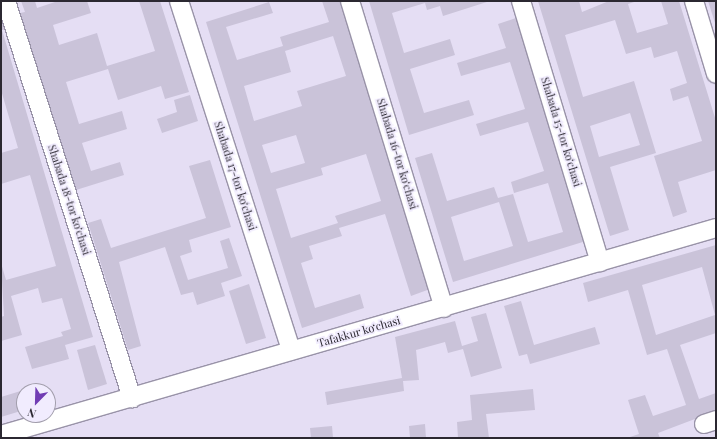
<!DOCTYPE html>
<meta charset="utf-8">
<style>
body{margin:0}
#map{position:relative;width:717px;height:439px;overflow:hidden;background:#e5def4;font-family:"Playfair Display",serif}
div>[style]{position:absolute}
.building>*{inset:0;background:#cac3d9}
.roads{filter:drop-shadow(1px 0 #9993a8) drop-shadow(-1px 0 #9993a8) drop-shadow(0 1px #9993a8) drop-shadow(0 -1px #9993a8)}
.minor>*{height:18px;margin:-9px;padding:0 9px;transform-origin:9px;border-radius:9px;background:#fff}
span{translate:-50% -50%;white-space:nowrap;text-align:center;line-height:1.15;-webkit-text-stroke:3.5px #f1ecfe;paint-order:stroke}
.street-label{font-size:11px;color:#2b2831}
.frame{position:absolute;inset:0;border:2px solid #2b2831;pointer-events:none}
.north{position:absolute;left:16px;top:383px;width:40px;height:40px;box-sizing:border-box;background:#f1ecfe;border:1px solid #a29eac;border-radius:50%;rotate:203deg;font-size:11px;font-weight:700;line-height:16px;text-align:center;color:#2b2831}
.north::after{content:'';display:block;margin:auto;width:14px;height:18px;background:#713db4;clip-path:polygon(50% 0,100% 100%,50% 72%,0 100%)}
</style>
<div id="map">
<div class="building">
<div style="clip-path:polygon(21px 1px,35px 1px,37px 8px,58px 1px,87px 1px,91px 13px,53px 25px,59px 45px,97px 33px,107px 66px,155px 51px,139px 1px,160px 1px,189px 92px,165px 99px,161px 86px,118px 100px,108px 69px,66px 82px,79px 124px,122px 111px,127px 129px,82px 143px,91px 171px,120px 162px,124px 175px,76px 190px,20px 13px,25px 12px)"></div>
<div style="clip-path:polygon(evenodd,322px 1px,340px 1px,430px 289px,411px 296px,385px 214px,339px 228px,342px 236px,309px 246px,313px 259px,301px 263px,315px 308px,360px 294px,364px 308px,302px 328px,206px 22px,269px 2px,273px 13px,226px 27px,237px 60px,283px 46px,280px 37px,329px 22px,322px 1px,333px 36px,346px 76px,297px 91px,302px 106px,254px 121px,244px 86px,291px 72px,285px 51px,333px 36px,322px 1px,296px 135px,305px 163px,271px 173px,262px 145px,296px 135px,322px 1px,366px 154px,381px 201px,335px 216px,338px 223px,291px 238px,276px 189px,323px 175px,321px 168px,366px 154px)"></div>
<div style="clip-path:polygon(369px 1px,490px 1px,443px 16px,440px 6px,427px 10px,425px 3px,392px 13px,404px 53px,450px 39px,455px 55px,410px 69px,424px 113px,469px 100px,474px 115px,409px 135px)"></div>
<div style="clip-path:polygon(evenodd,538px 1px,579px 1px,582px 12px,609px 1px,637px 1px,628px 4px,637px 33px,668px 24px,661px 1px,679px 1px,716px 121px,716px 170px,678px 182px,687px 212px,673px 217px,654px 156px,702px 141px,688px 96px,673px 101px,670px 89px,687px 83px,677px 51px,654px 58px,651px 47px,626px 54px,615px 20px,565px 35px,583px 97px,634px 81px,656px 153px,610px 167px,629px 230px,610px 236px,538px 1px,630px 113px,640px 145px,599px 157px,590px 126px,630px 113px)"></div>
<div style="clip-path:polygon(708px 1px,716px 1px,716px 26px)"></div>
<div style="clip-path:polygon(3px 17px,7px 29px,2px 30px,93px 337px,65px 345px,69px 359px,32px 369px,25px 347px,63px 336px,61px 332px,71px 329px,62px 298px,42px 303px,38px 288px,11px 296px,22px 335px,1px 341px,1px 317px,4px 316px,1px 263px,6px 280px,56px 266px,30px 175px,1px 184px,1px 153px,18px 148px,1px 90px,1px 18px)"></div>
<div style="clip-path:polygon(evenodd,516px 18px,586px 241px,453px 282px,415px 158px,432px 153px,447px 201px,494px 187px,498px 198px,513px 194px,528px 242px,563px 232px,548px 183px,514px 193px,511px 182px,544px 171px,528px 122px,480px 136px,476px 124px,525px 109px,510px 62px,461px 76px,457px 63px,506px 48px,498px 24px,516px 18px,499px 202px,513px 246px,464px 261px,451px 217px,499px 202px)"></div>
<div style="clip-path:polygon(190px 95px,198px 121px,162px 133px,157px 119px,177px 112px,174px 100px)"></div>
<div style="clip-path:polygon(210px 160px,231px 227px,189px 240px,192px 252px,180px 256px,188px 280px,228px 268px,220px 241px,229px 238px,242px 276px,221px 283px,225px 296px,197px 305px,193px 292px,181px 295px,165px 247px,119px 262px,141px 346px,128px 350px,88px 223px,101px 219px,111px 248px,206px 218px,189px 166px)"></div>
<div style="clip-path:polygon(evenodd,716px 245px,716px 333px,680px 345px,699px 399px,716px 393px,716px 411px,658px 433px,660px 438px,627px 438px,639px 434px,628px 400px,645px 395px,653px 416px,686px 405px,667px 349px,647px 355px,628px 290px,588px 302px,583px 283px,716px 245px,702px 267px,715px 315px,656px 335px,642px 285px,702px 267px)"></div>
<div style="clip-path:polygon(249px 284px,266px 338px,246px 344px,229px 291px)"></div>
<div style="clip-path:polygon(521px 301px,534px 345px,595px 327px,600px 344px,530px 364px,527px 354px,519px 356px,504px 306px)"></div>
<div style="clip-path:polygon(486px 313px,502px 368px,471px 377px,463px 349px,448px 353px,445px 342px,416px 350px,419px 380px,403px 381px,404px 391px,327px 405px,325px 392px,402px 378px,395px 337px,455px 321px,462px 346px,478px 341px,471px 317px)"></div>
<div style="clip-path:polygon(95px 345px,107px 384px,88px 390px,77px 350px)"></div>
<div style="clip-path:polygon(37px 386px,38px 391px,24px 391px,24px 410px,1px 417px,1px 397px)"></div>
<div style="clip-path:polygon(533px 389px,535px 410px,486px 414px,489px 438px,458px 438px,457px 422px,472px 420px,470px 395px)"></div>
<div style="clip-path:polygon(425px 424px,426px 438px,410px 438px,409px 426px)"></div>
<div style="clip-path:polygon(332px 426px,333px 438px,311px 438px,310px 428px)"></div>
</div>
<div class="roads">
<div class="minor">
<div style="left:6px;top:1px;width:417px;rotate:72.4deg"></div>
<div style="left:179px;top:1px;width:367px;rotate:72.2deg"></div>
<div style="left:350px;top:1px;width:321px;rotate:73deg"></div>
<div style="left:521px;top:1px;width:273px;rotate:73.2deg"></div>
<div style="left:694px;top:1px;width:76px;rotate:73.2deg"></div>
<div style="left:704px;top:424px;width:13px;rotate:-18deg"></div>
<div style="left:1px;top:435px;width:744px;rotate:-16.15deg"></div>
</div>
</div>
<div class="street-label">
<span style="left:561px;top:132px;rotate:73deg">Shabada 15-tor koʻchasi</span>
<span style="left:397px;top:154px;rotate:73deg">Shabada 16-tor koʻchasi</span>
<span style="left:235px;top:176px;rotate:72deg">Shabada 17-tor koʻchasi</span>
<span style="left:69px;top:200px;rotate:72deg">Shabada 18-tor koʻchasi</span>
<span style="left:359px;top:332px;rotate:-16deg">Tafakkur koʻchasi</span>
</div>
<div class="frame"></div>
<div class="north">N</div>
</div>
